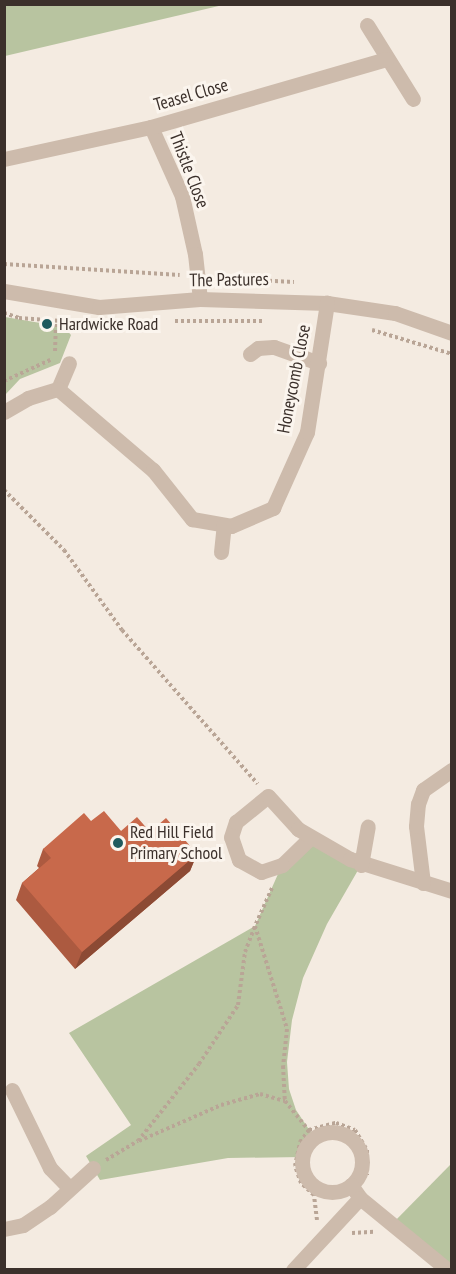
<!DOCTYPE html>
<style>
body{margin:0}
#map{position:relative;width:456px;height:1274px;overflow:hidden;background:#f4ebe1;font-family:"PT Sans Narrow",sans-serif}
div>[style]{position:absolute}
.green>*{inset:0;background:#b8c4a0}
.path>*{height:4px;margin-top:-2px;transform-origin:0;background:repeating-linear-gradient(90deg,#b9a596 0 3px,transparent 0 6px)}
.minor>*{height:15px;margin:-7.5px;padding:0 7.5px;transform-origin:7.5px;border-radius:7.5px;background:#cdbbac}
.minor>.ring{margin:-7.5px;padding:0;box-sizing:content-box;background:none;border:15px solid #cdbbac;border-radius:50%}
.wall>*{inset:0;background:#ac5a40}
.shaded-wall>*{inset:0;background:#8c4a34}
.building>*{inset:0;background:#c8694b}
.dots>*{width:16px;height:16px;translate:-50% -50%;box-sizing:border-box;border:3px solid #fbf5ee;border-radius:50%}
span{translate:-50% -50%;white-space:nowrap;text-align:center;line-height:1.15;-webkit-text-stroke:6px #fbf5ee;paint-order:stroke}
.street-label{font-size:18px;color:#3b302b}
.poi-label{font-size:18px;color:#3b302b}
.left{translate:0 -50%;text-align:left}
.frame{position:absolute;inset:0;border:6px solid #3b302b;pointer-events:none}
</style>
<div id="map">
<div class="green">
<div style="clip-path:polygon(5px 4px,223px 4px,223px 5px,5px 56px)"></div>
<div style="clip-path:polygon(5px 317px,64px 327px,71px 335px,60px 363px,20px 379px,5px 395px)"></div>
<div style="clip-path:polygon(310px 838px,361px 865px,327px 924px,303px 978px,292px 1020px,287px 1062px,289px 1089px,296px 1110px,314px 1137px,302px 1157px,228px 1158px,100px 1180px,86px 1156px,131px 1125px,69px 1033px,255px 926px,282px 865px)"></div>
<div style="clip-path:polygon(451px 1164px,451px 1269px,392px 1224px)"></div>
</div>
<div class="path">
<div style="left:4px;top:264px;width:176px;rotate:3.6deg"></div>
<div style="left:215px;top:278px;width:79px;rotate:2.9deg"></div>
<div style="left:4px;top:313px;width:16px;rotate:18deg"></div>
<div style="left:19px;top:318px;width:43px;rotate:4deg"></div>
<div style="left:175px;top:321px;width:88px"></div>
<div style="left:372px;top:330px;width:84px;rotate:16.7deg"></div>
<div style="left:55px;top:351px;width:30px;rotate:-88deg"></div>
<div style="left:4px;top:381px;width:51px;rotate:-24.5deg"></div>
<div style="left:4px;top:490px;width:85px;rotate:45deg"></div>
<div style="left:64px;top:550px;width:99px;rotate:54.1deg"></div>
<div style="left:122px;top:630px;width:205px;rotate:48.6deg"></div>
<div style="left:272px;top:888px;width:42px;rotate:114.1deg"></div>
<div style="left:255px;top:926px;width:108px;rotate:72.7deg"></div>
<div style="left:287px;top:1029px;width:37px;rotate:96deg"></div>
<div style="left:283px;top:1066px;width:35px;rotate:87deg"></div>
<div style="left:285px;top:1101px;width:46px;rotate:51.1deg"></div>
<div style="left:139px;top:1141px;width:90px;rotate:-23.7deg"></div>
<div style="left:221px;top:1105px;width:41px;rotate:-15.8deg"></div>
<div style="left:260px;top:1094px;width:26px;rotate:16deg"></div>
<div style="left:106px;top:1160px;width:37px;rotate:-31deg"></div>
<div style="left:138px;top:1141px;width:98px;rotate:-51.6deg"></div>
<div style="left:199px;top:1064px;width:71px;rotate:-56.5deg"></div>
<div style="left:238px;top:1005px;width:53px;rotate:-82.5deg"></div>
<div style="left:245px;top:952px;width:28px;rotate:-69deg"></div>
<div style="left:317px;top:1220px;width:25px;rotate:-97deg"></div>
<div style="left:314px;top:1195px;width:18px;rotate:-137deg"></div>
<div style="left:301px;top:1183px;width:18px;rotate:-109deg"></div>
<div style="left:295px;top:1166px;width:25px;rotate:-78deg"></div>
<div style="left:300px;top:1142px;width:15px;rotate:-53deg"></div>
<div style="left:309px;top:1130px;width:28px;rotate:-15deg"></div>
<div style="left:336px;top:1123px;width:20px;rotate:20deg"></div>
<div style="left:355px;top:1130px;width:23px;rotate:59deg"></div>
<div style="left:367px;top:1150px;width:25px;rotate:90deg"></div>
<div style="left:352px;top:1233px;width:22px;rotate:-3deg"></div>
</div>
<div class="minor">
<div style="left:367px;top:25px;width:87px;rotate:58.1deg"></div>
<div style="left:151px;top:127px;width:76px;rotate:65.8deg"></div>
<div style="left:182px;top:196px;width:59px;rotate:77.4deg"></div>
<div style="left:195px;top:254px;width:45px;rotate:83.7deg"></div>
<div style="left:4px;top:159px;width:150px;rotate:-12.3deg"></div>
<div style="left:151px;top:127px;width:245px;rotate:-16.1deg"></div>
<div style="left:4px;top:291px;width:96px;rotate:9.6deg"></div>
<div style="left:99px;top:307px;width:101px;rotate:-4.5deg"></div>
<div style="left:200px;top:299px;width:127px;rotate:1.8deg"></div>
<div style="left:327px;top:303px;width:69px;rotate:8.4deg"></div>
<div style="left:395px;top:313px;width:60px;rotate:19.3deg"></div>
<div style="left:250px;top:354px;width:10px;rotate:-37deg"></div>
<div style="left:258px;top:348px;width:16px;rotate:-4deg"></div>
<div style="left:274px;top:347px;width:48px;rotate:19.6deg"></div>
<div style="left:58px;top:389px;width:28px;rotate:-67deg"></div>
<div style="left:4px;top:412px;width:28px;rotate:-30deg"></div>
<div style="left:28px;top:398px;width:31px;rotate:-17deg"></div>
<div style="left:58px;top:389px;width:125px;rotate:40.5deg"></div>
<div style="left:153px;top:470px;width:63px;rotate:51.5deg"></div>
<div style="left:192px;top:519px;width:40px;rotate:10deg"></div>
<div style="left:231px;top:526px;width:46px;rotate:-23.2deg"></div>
<div style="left:273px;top:508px;width:83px;rotate:-65.9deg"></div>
<div style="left:307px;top:432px;width:131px;rotate:-81.2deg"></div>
<div style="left:221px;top:552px;width:27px;rotate:-84deg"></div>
<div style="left:310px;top:838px;width:39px;rotate:136deg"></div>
<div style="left:282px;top:865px;width:22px;rotate:162deg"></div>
<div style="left:261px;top:872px;width:25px;rotate:-151deg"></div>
<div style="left:239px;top:860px;width:24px;rotate:-109deg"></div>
<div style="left:231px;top:837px;width:16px;rotate:-72deg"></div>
<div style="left:236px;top:822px;width:41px;rotate:-39.1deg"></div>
<div style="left:268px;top:796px;width:45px;rotate:47.7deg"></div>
<div style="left:298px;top:829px;width:60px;rotate:30deg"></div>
<div style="left:350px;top:859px;width:107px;rotate:17.4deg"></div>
<div style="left:361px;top:865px;width:39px;rotate:-80deg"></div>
<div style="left:423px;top:883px;width:57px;rotate:-97deg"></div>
<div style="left:416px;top:826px;width:22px;rotate:-85deg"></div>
<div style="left:418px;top:804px;width:15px;rotate:-70deg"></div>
<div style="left:423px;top:790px;width:35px;rotate:-35deg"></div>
<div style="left:12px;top:1090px;width:87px;rotate:64deg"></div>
<div style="left:50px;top:1168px;width:28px;rotate:46deg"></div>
<div class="ring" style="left:302px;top:1132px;width:45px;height:45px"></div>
<div style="left:351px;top:1185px;width:16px;rotate:55deg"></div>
<div style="left:360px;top:1198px;width:114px;rotate:39.3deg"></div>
<div style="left:4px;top:1229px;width:19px;rotate:-12deg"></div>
<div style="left:23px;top:1225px;width:32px;rotate:-34deg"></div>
<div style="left:50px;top:1207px;width:58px;rotate:-42.2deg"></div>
<div style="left:293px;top:1270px;width:98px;rotate:-47.1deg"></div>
</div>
<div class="wall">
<div style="clip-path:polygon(91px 821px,121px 831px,150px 832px,197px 854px,190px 871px,75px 969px,16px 900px,22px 883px,39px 868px,37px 866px,43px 849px)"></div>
</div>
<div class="shaded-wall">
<div style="clip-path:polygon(197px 854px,190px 871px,75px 969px,82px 952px)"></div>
</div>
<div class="building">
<div style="clip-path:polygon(104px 811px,121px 831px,137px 817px,150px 832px,166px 818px,197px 854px,82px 952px,22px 883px,51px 858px,43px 849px,84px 813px,91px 821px)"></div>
</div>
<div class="dots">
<div style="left:47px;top:324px;background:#1f5a5e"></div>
<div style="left:118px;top:843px;background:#1f5a5e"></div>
</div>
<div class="street-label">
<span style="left:191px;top:95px;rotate:-16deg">Teasel Close</span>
<span style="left:189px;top:170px;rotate:69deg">Thistle Close</span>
<span style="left:229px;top:280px;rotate:-1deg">The Pastures</span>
<span style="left:294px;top:379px;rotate:-79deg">Honeycomb Close</span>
</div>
<div class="poi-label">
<span class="left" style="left:59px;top:324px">Hardwicke Road</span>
<span class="left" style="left:130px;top:843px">Red Hill Field<br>Primary School</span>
</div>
<div class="frame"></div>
</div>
